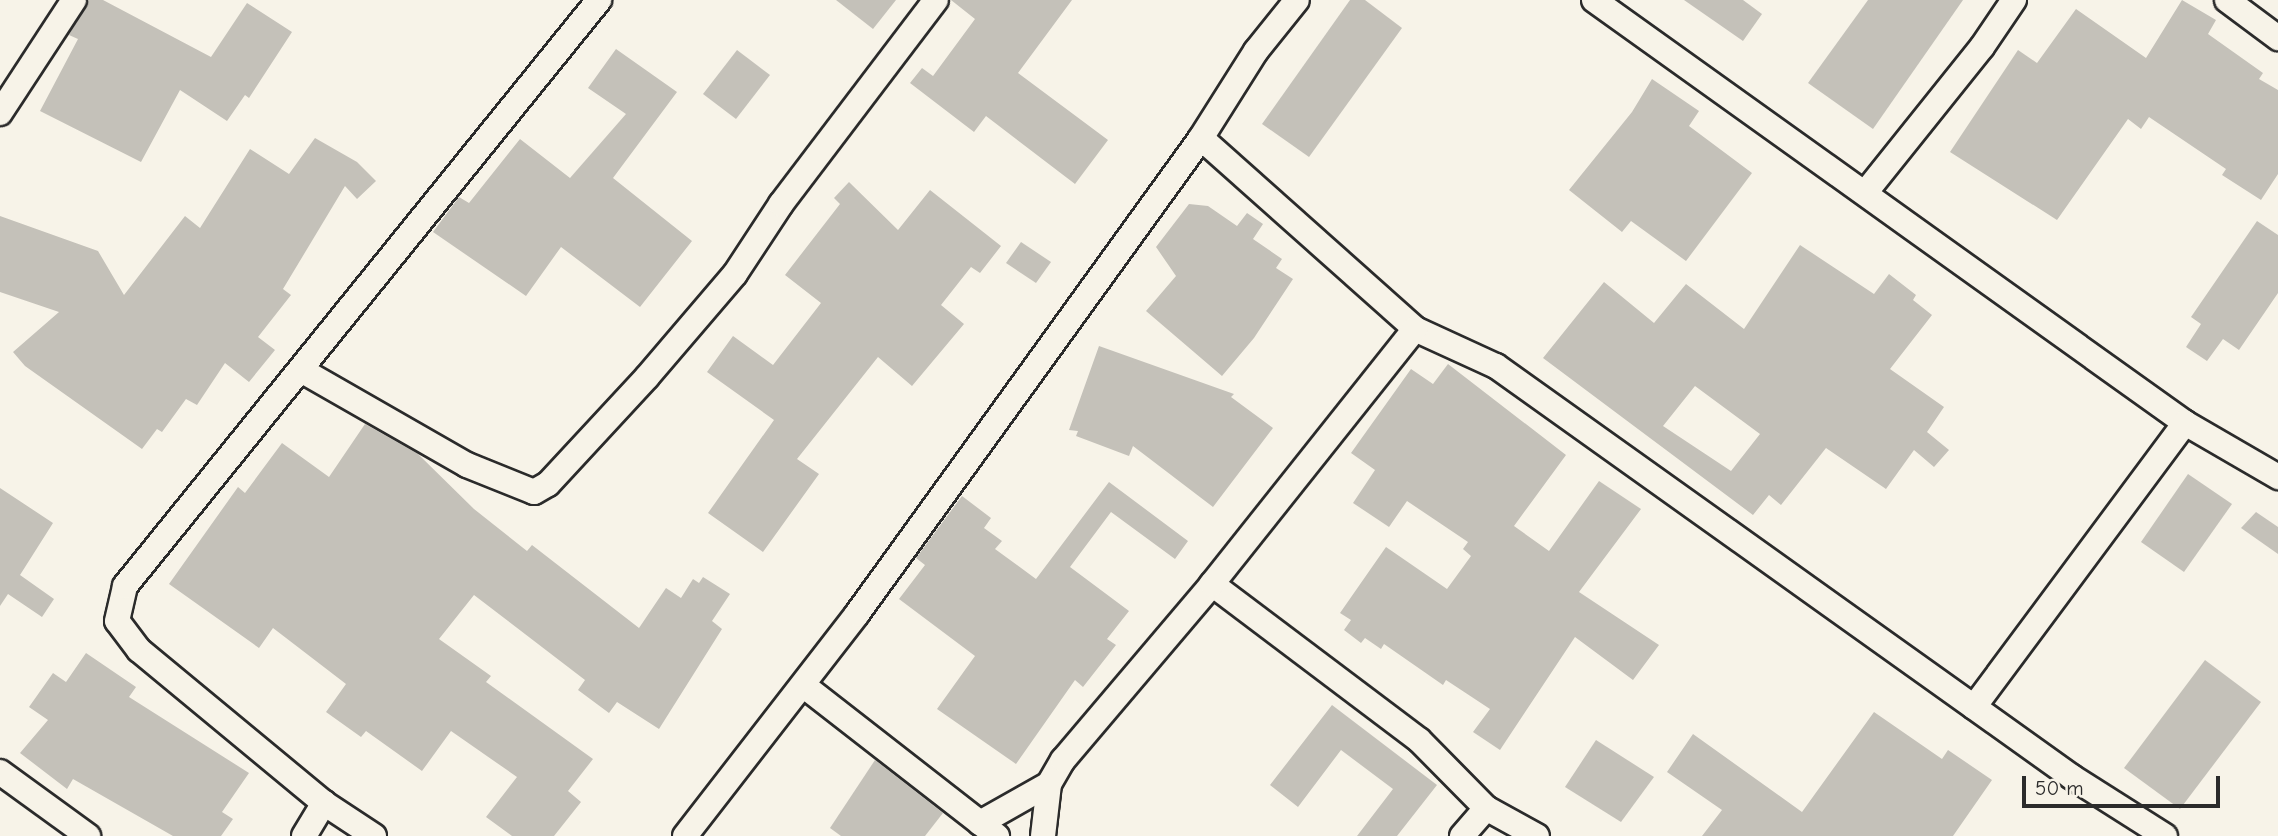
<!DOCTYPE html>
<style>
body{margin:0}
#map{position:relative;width:2278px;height:836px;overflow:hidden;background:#f7f3e8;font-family:"Comic Neue",sans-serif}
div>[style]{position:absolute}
.building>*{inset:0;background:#c4c1b9}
.roads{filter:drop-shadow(2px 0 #2b2b2b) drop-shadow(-2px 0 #2b2b2b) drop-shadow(0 2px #2b2b2b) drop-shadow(0 -2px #2b2b2b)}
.street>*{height:24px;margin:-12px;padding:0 12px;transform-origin:12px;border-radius:12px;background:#f7f3e8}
span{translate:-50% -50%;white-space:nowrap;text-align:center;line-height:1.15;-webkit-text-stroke:5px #f7f3e8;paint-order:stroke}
.scale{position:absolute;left:2022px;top:776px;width:198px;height:32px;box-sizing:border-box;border:4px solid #2b2b2b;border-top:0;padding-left:9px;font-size:21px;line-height:24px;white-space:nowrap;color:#2b2b2b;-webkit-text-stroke:5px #f7f3e8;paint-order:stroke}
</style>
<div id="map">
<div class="building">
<div style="clip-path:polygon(89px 0,103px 0,211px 57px,247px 3px,292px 32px,249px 98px,245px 95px,227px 121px,180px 90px,141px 162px,40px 111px,78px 39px,69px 35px)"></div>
<div style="clip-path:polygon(836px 0,896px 0,873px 29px)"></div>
<div style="clip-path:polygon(951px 0,1072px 0,1018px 73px,1108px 140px,1075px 184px,986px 116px,974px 132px,910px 83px,922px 68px,933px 76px,975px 19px)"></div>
<div style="clip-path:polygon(1350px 0,1365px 0,1402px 28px,1309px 157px,1262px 124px)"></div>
<div style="clip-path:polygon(1684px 0,1743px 0,1762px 14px,1743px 41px)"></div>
<div style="clip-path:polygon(1868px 0,1963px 0,1873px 129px,1808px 83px)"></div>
<div style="clip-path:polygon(2182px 0,2216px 20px,2208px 34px,2263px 73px,2259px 79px,2278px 90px,2278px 174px,2261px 200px,2222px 175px,2226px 169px,2149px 117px,2141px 129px,2128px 119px,2057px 220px,1950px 152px,2018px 50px,2037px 63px,2076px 9px,2146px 58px)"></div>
<div style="clip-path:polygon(616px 49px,677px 92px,613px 178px,692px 241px,640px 307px,561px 247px,526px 296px,433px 232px,459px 197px,469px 203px,520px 139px,570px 178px,626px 114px,588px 88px)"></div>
<div style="clip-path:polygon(737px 50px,770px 75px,736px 119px,703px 94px)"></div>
<div style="clip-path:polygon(1652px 79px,1699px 111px,1689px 126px,1752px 173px,1686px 261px,1631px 221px,1622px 232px,1569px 190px,1632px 112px)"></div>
<div style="clip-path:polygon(315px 138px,357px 162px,376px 181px,357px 199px,345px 186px,283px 289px,291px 295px,258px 337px,275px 350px,249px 382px,225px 363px,197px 405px,186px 399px,162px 432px,157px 429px,142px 449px,25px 366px,13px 352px,59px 312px,0 292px,0 216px,98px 251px,124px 295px,185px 216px,200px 228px,250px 149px,289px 174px)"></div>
<div style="clip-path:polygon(849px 182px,898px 230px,930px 190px,1001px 246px,980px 273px,971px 267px,941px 305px,964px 324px,912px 386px,878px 357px,797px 459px,819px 474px,763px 552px,708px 513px,774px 420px,707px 372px,733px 336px,773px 365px,821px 303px,785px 275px,840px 204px,834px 198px)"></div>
<div style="clip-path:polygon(1189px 204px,1208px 206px,1237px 226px,1247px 213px,1263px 224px,1253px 239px,1282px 259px,1276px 268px,1293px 279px,1254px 338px,1222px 376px,1146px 311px,1176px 276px,1156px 247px)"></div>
<div style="clip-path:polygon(2257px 221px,2278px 235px,2278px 293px,2239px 350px,2223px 339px,2207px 361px,2186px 347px,2201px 324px,2191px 317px)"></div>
<div style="clip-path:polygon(1021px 242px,1051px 262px,1036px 283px,1006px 263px)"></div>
<div style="clip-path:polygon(evenodd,1800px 245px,1874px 294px,1889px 274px,1916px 295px,1913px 300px,1932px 315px,1890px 369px,1944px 407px,1927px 432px,1949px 450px,1934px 467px,1914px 450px,1886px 489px,1826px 448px,1781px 505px,1769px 495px,1753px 515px,1543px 358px,1604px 282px,1654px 323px,1686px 284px,1744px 329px,1800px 245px,1695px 386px,1760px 434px,1731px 471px,1663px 426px,1695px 386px)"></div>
<div style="clip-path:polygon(1099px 346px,1234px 394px,1231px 397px,1273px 428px,1213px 507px,1133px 446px,1129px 456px,1076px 436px,1078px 431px,1069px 430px)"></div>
<div style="clip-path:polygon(1448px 364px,1566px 455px,1514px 526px,1549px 551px,1599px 481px,1641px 509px,1579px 592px,1659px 645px,1633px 680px,1575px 637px,1500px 750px,1473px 732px,1490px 709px,1446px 680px,1443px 685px,1384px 644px,1381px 649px,1365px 638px,1361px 643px,1344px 630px,1351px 620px,1340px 613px,1386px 547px,1447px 589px,1471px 556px,1463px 549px,1468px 542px,1407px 501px,1389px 527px,1353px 503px,1375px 470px,1351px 453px,1411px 369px,1433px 384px)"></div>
<div style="clip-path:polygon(365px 424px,418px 454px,474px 509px,527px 551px,532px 545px,639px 628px,666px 588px,681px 598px,693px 579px,699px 583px,703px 577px,730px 594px,712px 621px,722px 629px,659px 729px,617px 702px,609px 713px,578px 690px,585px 680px,474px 595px,439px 639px,491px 676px,486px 682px,593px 759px,568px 791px,581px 802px,554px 836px,512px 836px,486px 817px,517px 777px,451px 731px,422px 771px,366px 731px,361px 737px,326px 712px,346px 684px,273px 628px,259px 648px,169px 584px,238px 487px,245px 493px,282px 443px,329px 477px)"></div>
<div style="clip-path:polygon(2188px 474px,2232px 504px,2184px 572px,2141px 542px)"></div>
<div style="clip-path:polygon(1109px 482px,1188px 541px,1175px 559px,1111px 512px,1070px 567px,1129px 611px,1107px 639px,1116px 645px,1083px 687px,1075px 680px,1016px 764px,937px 709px,975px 656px,899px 599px,925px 565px,916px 558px,962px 496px,991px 518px,984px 528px,1002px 541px,995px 549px,1036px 579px)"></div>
<div style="clip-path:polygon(0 488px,53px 523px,20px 575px,54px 599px,42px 617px,8px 594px,0 606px)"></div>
<div style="clip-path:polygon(2256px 512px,2278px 527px,2278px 554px,2241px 528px)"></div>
<div style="clip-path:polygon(86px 653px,136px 687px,129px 697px,249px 773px,222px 812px,233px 819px,221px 836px,173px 836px,73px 779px,67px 789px,20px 753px,48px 720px,29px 707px,53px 673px,66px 682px)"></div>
<div style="clip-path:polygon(2205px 660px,2261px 702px,2180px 809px,2124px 768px)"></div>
<div style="clip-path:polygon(1332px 705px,1437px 785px,1397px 836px,1357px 836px,1393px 789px,1341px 750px,1298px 807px,1270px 785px)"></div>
<div style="clip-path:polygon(1874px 712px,1942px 759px,1948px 750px,1992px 780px,1953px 836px,1702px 836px,1722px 810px,1667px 772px,1693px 734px,1802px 812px)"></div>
<div style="clip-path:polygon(1596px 740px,1654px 777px,1621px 822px,1565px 787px)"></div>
<div style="clip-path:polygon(875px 760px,943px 813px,925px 836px,841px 836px,830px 828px)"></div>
</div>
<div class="roads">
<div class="street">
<div style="left:1594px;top:0;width:727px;rotate:35.59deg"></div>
<div style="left:2185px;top:423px;width:108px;rotate:30.1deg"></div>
<div style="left:2227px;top:0;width:64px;rotate:36.7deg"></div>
<div style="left:0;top:113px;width:135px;rotate:-56.8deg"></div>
<div style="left:1201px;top:138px;width:287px;rotate:41.7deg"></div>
<div style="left:1415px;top:329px;width:89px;rotate:24.6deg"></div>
<div style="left:1496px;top:366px;width:708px;rotate:35.51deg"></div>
<div style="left:2072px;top:777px;width:110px;rotate:32.4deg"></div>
<div style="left:1865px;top:193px;width:187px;rotate:-51.3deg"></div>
<div style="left:1982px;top:47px;width:57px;rotate:-55.8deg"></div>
<div style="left:301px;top:370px;width:191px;rotate:29.8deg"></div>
<div style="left:467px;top:465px;width:72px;rotate:21.9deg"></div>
<div style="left:534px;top:492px;width:16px;rotate:-30deg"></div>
<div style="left:548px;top:484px;width:146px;rotate:-47.2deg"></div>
<div style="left:647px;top:377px;width:135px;rotate:-49.5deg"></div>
<div style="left:735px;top:274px;width:84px;rotate:-56.7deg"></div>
<div style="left:781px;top:204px;width:256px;rotate:-52.8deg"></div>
<div style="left:1212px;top:584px;width:259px;rotate:37deg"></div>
<div style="left:1419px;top:740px;width:95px;rotate:45.4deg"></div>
<div style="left:803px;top:685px;width:246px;rotate:37.9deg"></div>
<div style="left:1974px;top:707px;width:354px;rotate:-53.4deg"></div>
<div style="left:0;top:772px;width:109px;rotate:36deg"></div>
<div style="left:980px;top:823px;width:79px;rotate:-29.5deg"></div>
<div style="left:304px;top:836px;width:39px;rotate:-59deg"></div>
<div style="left:374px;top:836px;width:60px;rotate:-146.6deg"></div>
<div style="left:324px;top:803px;width:240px;rotate:-140.4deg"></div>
<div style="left:139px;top:650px;width:36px;rotate:-127deg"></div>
<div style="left:117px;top:621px;width:36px;rotate:-77deg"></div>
<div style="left:125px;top:586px;width:754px;rotate:-51.03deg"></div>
<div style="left:685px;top:836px;width:281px;rotate:-52.2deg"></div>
<div style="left:857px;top:614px;width:587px;rotate:-54.14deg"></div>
<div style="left:1201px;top:138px;width:103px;rotate:-57.7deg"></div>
<div style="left:1256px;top:51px;width:65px;rotate:-51.2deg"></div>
<div style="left:1043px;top:836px;width:52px;rotate:-83.4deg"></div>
<div style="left:1049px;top:784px;width:28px;rotate:-60deg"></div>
<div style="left:1063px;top:760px;width:231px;rotate:-49.7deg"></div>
<div style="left:1212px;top:584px;width:326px;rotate:-51.5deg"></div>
<div style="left:1462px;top:836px;width:37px;rotate:-49deg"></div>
<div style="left:1486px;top:808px;width:58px;rotate:28.8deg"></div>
</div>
</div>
<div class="scale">50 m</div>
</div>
